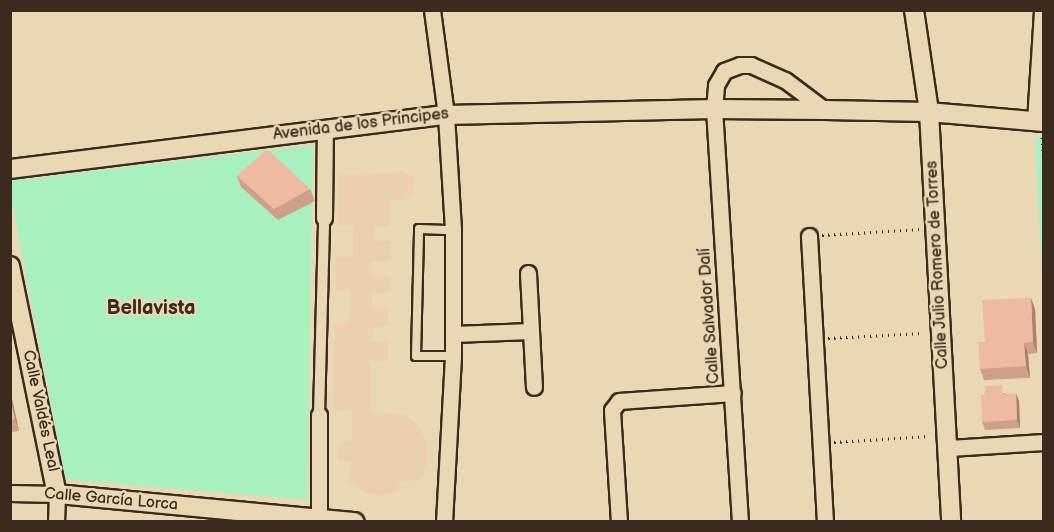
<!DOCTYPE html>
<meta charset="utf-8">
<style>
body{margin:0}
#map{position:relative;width:1054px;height:532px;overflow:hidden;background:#ead8b5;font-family:"Balsamiq Sans",sans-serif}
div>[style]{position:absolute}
.built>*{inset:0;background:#eccfaf}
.green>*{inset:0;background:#a8f1bf}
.path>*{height:3px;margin-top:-1.5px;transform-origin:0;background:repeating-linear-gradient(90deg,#3b2a1e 0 1.5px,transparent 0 6px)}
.roads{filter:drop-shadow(2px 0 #3b2a1e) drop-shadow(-2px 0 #3b2a1e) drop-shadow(0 2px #3b2a1e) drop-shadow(0 -2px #3b2a1e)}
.service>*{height:8px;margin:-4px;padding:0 4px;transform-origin:4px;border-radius:4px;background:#ead8b5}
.pedestrian>*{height:10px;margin:-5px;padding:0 5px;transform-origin:5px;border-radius:5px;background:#ead8b5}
.minor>*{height:15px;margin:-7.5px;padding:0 7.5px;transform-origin:7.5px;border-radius:7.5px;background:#ead8b5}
.tertiary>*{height:18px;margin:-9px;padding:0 9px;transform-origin:9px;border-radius:9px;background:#ead8b5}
.wall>*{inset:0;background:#cea08b}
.shaded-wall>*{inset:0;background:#a78271}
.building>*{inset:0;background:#efbaa2}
span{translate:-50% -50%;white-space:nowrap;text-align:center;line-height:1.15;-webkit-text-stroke:5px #ead8b5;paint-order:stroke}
.street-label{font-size:16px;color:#3b2a1e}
.quarter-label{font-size:20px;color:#3b2a1e;font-weight:700}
.frame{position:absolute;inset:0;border:12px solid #3b2a1e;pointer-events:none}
</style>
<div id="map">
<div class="built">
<div style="clip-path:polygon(401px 170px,413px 177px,413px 190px,405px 199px,391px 200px,390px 226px,375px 227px,374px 241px,391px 241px,390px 261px,372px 262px,373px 276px,390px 275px,390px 292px,372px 294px,372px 307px,388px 308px,388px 326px,373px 327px,372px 342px,388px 341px,388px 360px,371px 363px,371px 411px,406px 415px,419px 427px,427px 443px,427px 464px,420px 480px,400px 481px,398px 492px,381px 495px,365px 493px,349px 482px,352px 461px,337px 461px,339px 441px,352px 442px,352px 410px,333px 411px,335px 324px,350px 324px,351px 291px,335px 291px,336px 257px,353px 257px,353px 225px,337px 225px,339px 175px,390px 173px)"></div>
</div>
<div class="green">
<div style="clip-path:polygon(1035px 138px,1043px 139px,1043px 293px)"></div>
<div style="clip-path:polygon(313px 145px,307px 500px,70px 480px,65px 476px,11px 198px,10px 181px)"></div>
</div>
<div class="path">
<div style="left:1042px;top:137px;width:28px;rotate:86deg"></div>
<div style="left:822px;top:235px;width:99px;rotate:-3.5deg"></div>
<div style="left:828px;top:338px;width:95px;rotate:-3deg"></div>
<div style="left:834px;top:442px;width:95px;rotate:-3.6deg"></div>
</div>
<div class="roads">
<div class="service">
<div style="left:453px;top:356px;width:37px;rotate:180deg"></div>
<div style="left:416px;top:356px;width:127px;rotate:-88.6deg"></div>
<div style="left:419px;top:229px;width:34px;rotate:2deg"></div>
</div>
<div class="pedestrian">
<div style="left:319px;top:415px;width:197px;rotate:-88.5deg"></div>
</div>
<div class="minor">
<div style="left:432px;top:10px;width:106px;rotate:82.4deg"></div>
<div style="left:446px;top:115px;width:115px;rotate:86.5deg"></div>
<div style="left:453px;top:230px;width:126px;rotate:90deg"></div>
<div style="left:453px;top:356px;width:166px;rotate:93.1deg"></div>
<div style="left:1035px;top:122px;width:112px;rotate:-86.4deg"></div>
<div style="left:324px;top:218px;width:89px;rotate:-89.4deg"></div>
<div style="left:809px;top:236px;width:286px;rotate:86.8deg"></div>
<div style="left:528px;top:273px;width:114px;rotate:87deg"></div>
<div style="left:453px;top:334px;width:78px;rotate:-2.2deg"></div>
<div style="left:949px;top:448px;width:95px;rotate:-3.6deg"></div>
<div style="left:10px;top:493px;width:47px;rotate:1.2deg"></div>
<div style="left:57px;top:494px;width:28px;rotate:92deg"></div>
<div style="left:319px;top:518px;width:103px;rotate:-90deg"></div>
<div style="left:619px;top:522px;width:112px;rotate:-93.6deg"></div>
<div style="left:612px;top:410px;width:11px;rotate:-52deg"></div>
<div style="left:619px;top:401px;width:114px;rotate:-4deg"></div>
<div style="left:740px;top:522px;width:414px;rotate:-93.6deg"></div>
<div style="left:714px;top:109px;width:24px;rotate:-85deg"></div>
<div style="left:716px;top:85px;width:16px;rotate:-60deg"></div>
<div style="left:724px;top:71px;width:17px;rotate:-21deg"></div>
<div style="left:740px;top:65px;width:11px"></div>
<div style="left:751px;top:65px;width:37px;rotate:24deg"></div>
<div style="left:785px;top:80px;width:50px;rotate:36.9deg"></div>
</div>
<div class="tertiary">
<div style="left:914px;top:10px;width:103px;rotate:81.6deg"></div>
<div style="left:929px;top:112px;width:411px;rotate:86.9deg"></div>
<div style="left:10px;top:169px;width:439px;rotate:-7.1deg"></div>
<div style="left:446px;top:115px;width:268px;rotate:-1.3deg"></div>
<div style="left:714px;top:109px;width:111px;rotate:0.5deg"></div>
<div style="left:825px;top:110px;width:104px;rotate:1.1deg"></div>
<div style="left:929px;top:112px;width:115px;rotate:5deg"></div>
<div style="left:10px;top:266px;width:233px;rotate:78.4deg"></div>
<div style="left:57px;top:494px;width:299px;rotate:5.4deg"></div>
</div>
</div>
<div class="wall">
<div style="clip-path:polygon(237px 176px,310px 189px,315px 201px,278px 220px,241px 187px)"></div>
<div style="clip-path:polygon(1035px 309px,1037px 353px,1028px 354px,1030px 378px,984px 380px,980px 369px,985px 342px)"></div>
<div style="clip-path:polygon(10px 390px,19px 431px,10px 432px)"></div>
<div style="clip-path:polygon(1005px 393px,1019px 401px,1020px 428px,985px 430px,982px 422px,985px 395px)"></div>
</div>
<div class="shaded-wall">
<div style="clip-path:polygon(1031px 298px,1035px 309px,1037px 353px,1033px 342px)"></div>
<div style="clip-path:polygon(1024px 343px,1028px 354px,1030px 378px,1026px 366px)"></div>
<div style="clip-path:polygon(10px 390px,19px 431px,15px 419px,10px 398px)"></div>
<div style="clip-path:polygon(1016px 393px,1019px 401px,1020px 428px,1017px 420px)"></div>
</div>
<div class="building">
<div style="clip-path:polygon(267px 149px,310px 189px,274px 209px,237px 176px)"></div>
<div style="clip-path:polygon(1031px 298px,1033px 342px,1024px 343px,1026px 366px,980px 369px,978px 342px,985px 342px,982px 300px)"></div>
<div style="clip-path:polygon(1002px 385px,1002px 394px,1016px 393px,1017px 420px,982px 422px,981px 395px,985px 395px,985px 386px)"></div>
<div style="clip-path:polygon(10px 398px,15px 419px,10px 420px)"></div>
</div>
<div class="street-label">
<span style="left:361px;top:125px;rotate:-7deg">Avenida de los Príncipes</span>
<span style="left:938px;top:265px;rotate:-93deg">Calle Julio Romero de Torres</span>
<span style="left:710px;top:316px;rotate:-94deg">Calle Salvador Dalí</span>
<span style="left:40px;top:411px;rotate:78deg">Calle Valdés Leal</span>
<span style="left:111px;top:500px;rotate:5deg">Calle García Lorca</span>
</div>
<div class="quarter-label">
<span style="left:151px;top:308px">Bellavista</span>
</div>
<div class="frame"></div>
</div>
